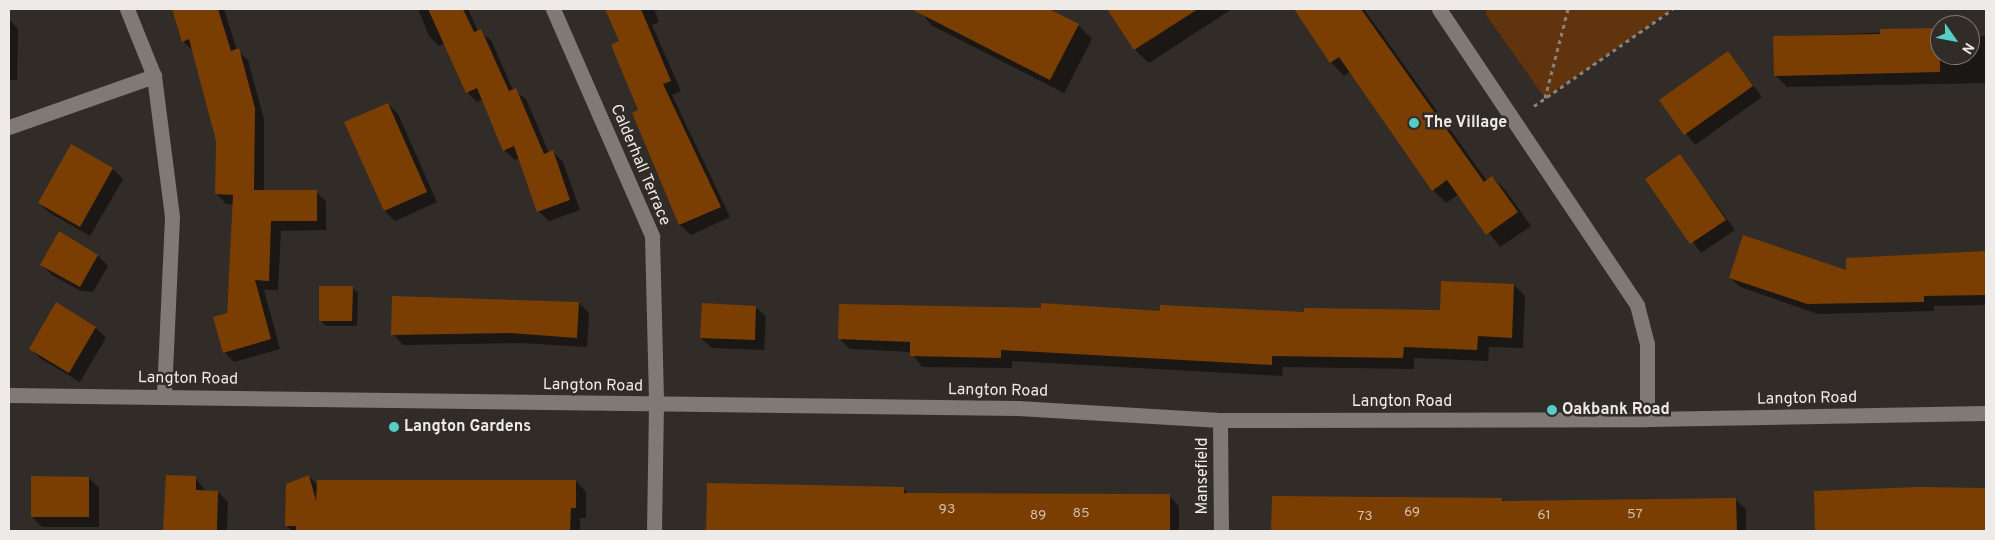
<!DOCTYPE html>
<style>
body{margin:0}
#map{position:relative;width:1995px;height:540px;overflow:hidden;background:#312c28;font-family:Overpass,sans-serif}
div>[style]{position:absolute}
.green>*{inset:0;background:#62340d}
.shadow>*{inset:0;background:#0007}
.building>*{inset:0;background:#7b3e02}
.path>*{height:3px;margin-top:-1.5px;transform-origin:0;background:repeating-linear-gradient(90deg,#86827e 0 4px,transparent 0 8px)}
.minor>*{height:15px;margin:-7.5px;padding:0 7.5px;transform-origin:7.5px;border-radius:7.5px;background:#807975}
.dots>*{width:14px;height:14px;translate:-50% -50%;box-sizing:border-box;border:2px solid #312c28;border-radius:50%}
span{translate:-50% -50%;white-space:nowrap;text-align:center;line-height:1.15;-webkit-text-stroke:5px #312c28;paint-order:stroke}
.number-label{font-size:14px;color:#d1bfae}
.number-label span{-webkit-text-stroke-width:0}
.poi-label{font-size:16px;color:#eeeae7;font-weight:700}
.left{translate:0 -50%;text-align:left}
.street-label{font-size:16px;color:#eeeae7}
.frame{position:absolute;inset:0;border:10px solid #eeeae7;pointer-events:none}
.north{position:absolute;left:1930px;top:15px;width:50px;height:50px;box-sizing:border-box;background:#312c28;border:1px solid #7d7874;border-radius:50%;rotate:123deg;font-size:14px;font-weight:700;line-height:20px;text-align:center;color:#eeeae7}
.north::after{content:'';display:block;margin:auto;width:18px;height:22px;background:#56cec4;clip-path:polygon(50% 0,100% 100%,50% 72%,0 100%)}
</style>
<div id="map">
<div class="green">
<div style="clip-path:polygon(1486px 9px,1673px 9px,1545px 98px,1486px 15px)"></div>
</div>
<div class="shadow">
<div style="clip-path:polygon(173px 9px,224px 9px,237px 50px,248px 60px,264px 119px,264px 192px,316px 192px,326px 201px,326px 230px,281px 231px,278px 290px,264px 290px,280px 349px,234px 362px,224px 352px,234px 204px,226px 204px,217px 194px,218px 141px,193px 51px,183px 41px)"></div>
<div style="clip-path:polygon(418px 9px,468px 9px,478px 31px,491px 40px,513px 90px,526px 99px,549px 153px,553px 152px,563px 162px,580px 210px,549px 221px,538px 211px,519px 158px,515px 160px,504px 150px,483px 99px,477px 102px,467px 92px,445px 43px,439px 46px,429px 36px)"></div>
<div style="clip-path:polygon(607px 9px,654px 9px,659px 22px,652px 25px,681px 91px,672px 95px,730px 217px,691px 235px,680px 225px,659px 177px,621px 42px)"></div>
<div style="clip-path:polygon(919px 9px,1046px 9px,1078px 25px,1092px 39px,1064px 93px,931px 25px)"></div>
<div style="clip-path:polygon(1108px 9px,1232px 9px,1149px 63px,1135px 50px)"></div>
<div style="clip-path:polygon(1295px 9px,1364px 9px,1487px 181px,1492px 177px,1506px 191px,1531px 226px,1500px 247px,1459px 194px,1446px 203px,1433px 190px,1351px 71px,1344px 76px,1331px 62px)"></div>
<div style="clip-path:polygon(9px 19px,18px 29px,17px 80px,9px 80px)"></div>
<div style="clip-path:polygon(1940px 30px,1940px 55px,1970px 55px,1970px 36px,1986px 36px,1986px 83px,1787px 87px,1775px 75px,1774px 37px)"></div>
<div style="clip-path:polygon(1728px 53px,1762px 97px,1695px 145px,1661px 100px)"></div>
<div style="clip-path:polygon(388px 104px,398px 114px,437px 202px,395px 221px,385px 211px,346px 123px)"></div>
<div style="clip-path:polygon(72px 145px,113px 169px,123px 179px,90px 236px,50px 213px,39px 203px)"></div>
<div style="clip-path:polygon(1680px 156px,1735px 230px,1701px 253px,1647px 179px)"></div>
<div style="clip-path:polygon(1986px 253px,1986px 305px,1934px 306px,1934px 311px,1818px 314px,1740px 287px,1730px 277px,1847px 272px,1847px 259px)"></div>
<div style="clip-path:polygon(98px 256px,108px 266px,93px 292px,81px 291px,52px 275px,41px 264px)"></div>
<div style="clip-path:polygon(1514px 285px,1525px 296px,1523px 348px,1489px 347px,1488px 361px,1414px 358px,1414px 369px,1283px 367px,1282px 376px,1012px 361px,1012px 368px,922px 367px,911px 352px,850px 349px,839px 338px,1161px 313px,1441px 311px)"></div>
<div style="clip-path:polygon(353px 288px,358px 293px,357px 326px,326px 326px,320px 320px)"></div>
<div style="clip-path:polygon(579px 303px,589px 313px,587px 347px,521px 343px,403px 345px,393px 334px)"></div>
<div style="clip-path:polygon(57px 304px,96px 328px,106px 338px,80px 382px,41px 359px,30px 348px)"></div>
<div style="clip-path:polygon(756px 307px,766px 317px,764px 350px,712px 348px,701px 338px)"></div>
<div style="clip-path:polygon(167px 476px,196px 478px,206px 492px,218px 492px,228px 502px,227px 531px,165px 531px)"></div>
<div style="clip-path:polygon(309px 476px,318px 486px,576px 481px,586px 492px,586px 518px,580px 518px,580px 531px,292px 531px,286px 525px)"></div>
<div style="clip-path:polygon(89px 478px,99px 488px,99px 527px,42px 527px,32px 517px)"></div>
<div style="clip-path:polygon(708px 484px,904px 489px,910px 495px,1169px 496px,1179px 506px,1179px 531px,707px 531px)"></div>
<div style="clip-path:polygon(1986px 490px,1986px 531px,1817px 531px,1815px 492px)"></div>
<div style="clip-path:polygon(1273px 497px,1501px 499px,1505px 502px,1735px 499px,1746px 509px,1746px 531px,1272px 531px)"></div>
</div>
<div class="building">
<div style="clip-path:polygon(172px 9px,218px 9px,231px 51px,239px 48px,255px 108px,254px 190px,317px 190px,317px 221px,271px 221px,269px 281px,255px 280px,271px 339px,223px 353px,213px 317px,227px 313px,233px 195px,215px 194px,216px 141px,189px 39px,182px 42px)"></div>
<div style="clip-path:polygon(428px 9px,463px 9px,474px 32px,481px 29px,509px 91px,516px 88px,544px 154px,553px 150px,570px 200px,537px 212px,514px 146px,503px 151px,477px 88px,466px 93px)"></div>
<div style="clip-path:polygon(605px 9px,641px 9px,671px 81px,663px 84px,721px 207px,679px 225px,632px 113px,638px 110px,611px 45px,619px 41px)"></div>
<div style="clip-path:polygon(911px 9px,1049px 9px,1079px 24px,1050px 80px)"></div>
<div style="clip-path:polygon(1107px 9px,1198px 9px,1134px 50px)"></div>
<div style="clip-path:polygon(1294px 9px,1361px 9px,1484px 182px,1492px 176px,1518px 212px,1486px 235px,1447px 180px,1432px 191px,1339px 57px,1330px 63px)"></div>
<div style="clip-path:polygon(1940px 28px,1940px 72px,1774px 76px,1773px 36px,1880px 34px,1880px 29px)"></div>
<div style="clip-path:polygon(1728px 51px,1753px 86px,1684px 135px,1659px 100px)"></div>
<div style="clip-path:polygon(388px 103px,427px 192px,384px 211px,344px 122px)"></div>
<div style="clip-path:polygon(71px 144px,113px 168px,80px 227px,38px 203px)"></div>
<div style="clip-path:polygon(1680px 154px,1726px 220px,1690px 244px,1645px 179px)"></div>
<div style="clip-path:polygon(59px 231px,98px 255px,80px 287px,40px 265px)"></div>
<div style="clip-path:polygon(1743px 235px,1846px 270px,1846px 258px,1986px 251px,1986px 295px,1924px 296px,1924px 302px,1807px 304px,1729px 278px)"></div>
<div style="clip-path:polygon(1441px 281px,1514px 284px,1512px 338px,1478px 336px,1477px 350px,1404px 347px,1403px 358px,1272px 356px,1272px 365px,1001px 350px,1001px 358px,910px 356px,910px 342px,838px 339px,839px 304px,1041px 308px,1041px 303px,1160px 311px,1160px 305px,1304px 312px,1304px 308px,1440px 310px)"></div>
<div style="clip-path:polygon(319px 286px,353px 286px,352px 321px,319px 321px)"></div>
<div style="clip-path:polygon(392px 296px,579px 302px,577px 338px,510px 333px,391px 335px)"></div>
<div style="clip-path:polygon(56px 302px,96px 327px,69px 373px,29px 349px)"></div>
<div style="clip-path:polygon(702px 303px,756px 306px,755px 340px,700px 338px)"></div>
<div style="clip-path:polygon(166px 475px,196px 476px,196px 490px,218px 491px,217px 530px,163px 531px)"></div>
<div style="clip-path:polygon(309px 475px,316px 501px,317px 480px,576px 480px,576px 508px,571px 508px,570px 531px,296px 531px,296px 526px,285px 526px,286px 484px)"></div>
<div style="clip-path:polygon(31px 476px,89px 477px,89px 517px,31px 517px)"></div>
<div style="clip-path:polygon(707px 483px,904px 487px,904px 493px,1170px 494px,1170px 531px,706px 531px)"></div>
<div style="clip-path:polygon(1918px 487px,1986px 488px,1986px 531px,1815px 531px,1814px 491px)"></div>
<div style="clip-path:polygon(1272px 496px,1502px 498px,1502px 501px,1736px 498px,1737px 531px,1271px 531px)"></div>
</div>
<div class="path">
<div style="left:1545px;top:98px;width:92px;rotate:-75.5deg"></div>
<div style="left:1534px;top:106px;width:169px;rotate:-34.9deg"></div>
</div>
<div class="minor">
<div style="left:127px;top:9px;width:72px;rotate:68.1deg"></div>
<div style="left:154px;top:76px;width:142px;rotate:82.7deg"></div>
<div style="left:172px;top:217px;width:179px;rotate:92.6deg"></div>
<div style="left:553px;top:9px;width:248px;rotate:66.4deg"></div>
<div style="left:652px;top:236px;width:168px;rotate:88.6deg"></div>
<div style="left:656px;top:404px;width:127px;rotate:90.9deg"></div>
<div style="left:1439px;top:9px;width:356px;rotate:56.2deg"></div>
<div style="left:1637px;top:305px;width:40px;rotate:75.6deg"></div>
<div style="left:1647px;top:344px;width:75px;rotate:90deg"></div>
<div style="left:9px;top:127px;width:154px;rotate:-19.4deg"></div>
<div style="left:9px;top:395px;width:1009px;rotate:0.74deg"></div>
<div style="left:1018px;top:408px;width:202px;rotate:3.4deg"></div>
<div style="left:1220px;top:420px;width:427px;rotate:-0.1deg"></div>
<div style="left:1647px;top:419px;width:339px;rotate:-1deg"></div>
<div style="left:1220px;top:420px;width:111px;rotate:89.5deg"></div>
</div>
<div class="dots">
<div style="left:1414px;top:123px;background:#56cec4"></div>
<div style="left:1552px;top:410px;background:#56cec4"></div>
<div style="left:394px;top:427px;background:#56cec4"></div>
</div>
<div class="number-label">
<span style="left:947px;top:510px">93</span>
<span style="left:1412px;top:513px">69</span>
<span style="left:1081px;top:514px">85</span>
<span style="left:1635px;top:515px">57</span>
<span style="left:1038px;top:516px">89</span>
<span style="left:1544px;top:516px">61</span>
<span style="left:1365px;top:517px">73</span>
</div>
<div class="poi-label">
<span class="left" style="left:1424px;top:123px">The Village</span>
<span class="left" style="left:1562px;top:410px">Oakbank Road</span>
<span class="left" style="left:404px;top:427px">Langton Gardens</span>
</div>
<div class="street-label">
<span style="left:640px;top:165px;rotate:67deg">Calderhall Terrace</span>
<span style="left:188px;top:379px;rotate:1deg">Langton Road</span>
<span style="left:593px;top:386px;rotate:1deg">Langton Road</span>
<span style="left:998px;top:391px;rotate:1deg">Langton Road</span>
<span style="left:1807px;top:399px;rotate:-1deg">Langton Road</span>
<span style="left:1402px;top:402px">Langton Road</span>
<span style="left:1203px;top:476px;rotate:-90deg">Mansefield</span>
</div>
<div class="frame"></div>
<div class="north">N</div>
</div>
